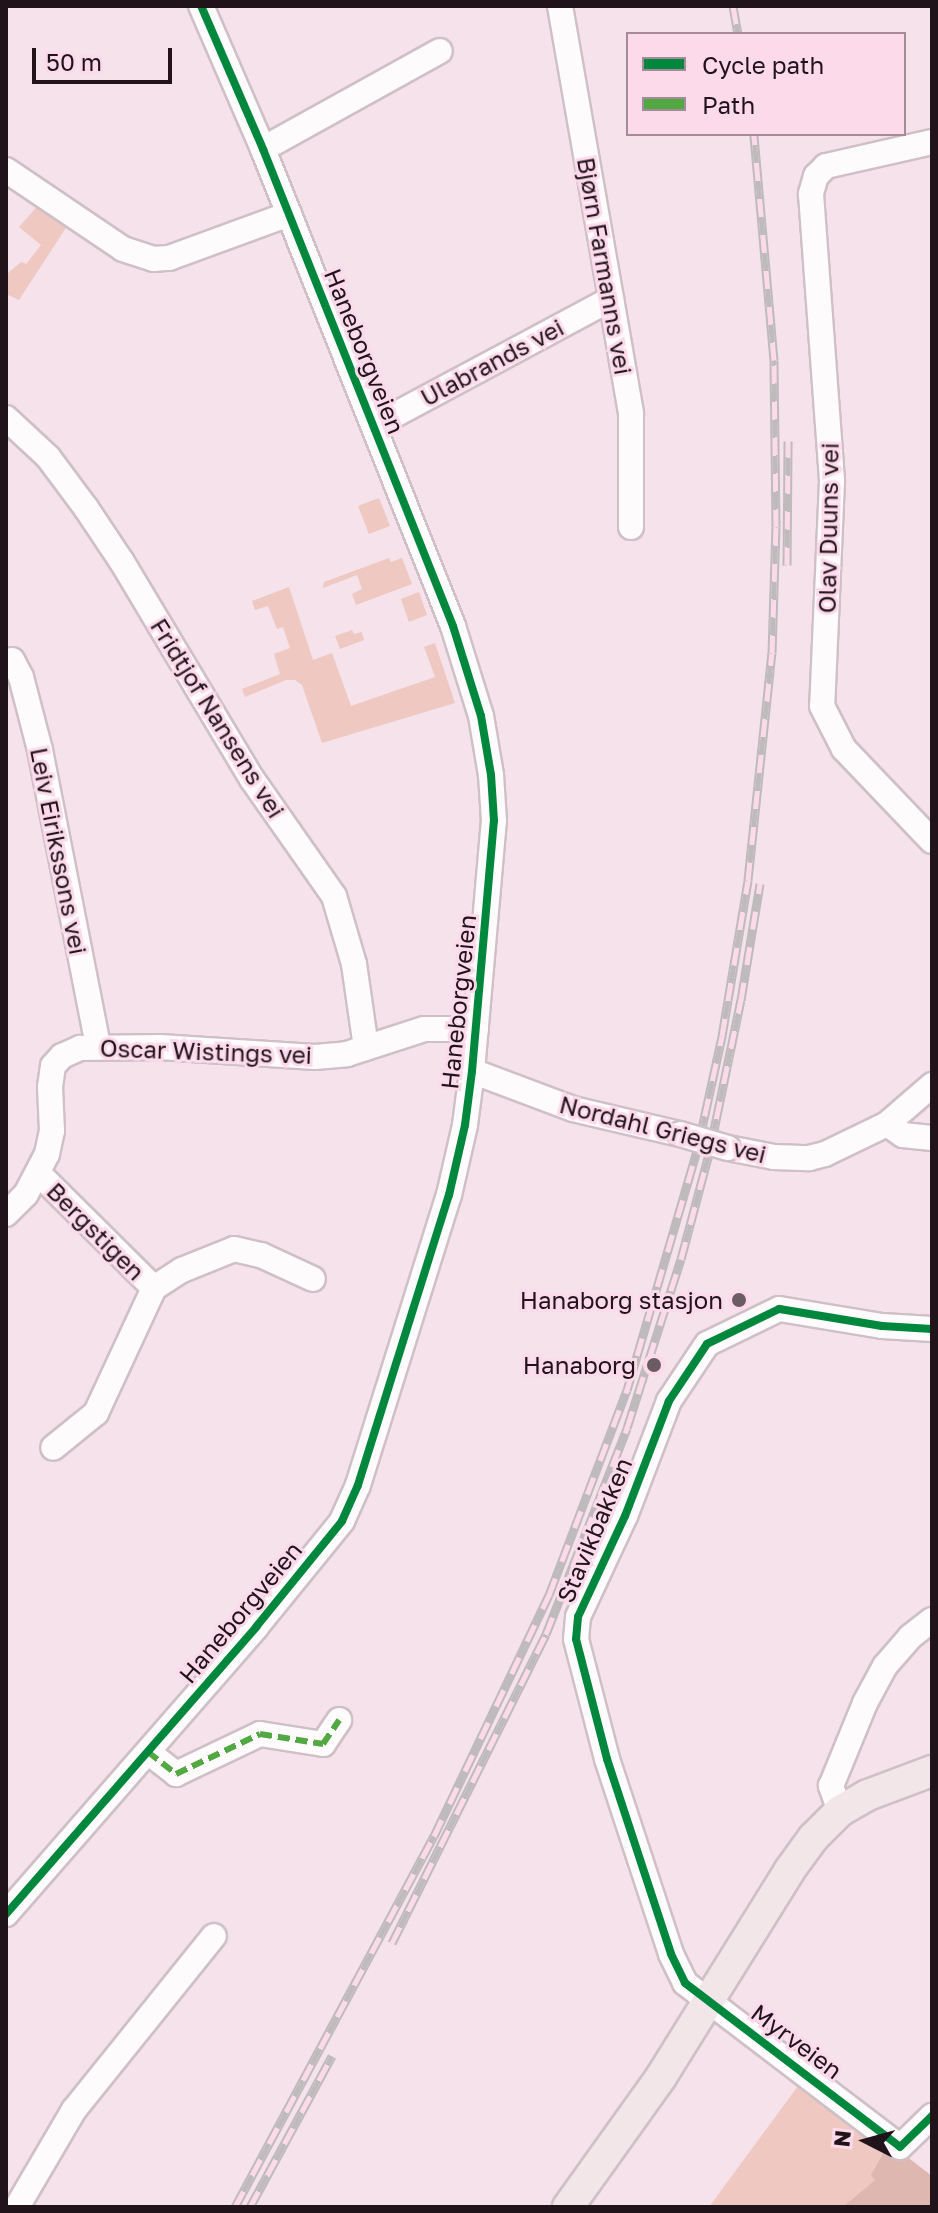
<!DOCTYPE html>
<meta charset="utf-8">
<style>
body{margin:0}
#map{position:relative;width:938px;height:2213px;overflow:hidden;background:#f5e2eb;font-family:"Golos Text",sans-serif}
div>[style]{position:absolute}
.green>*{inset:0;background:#eec8c1}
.forest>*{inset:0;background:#deb7b0}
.roads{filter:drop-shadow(2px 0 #cfc0c7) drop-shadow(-2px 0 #cfc0c7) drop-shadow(0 2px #cfc0c7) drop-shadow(0 -2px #cfc0c7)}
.minor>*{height:24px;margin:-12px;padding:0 12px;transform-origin:12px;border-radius:12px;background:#fefbfc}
.major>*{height:30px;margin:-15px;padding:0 15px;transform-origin:15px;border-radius:15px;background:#f2e6e8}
.rail>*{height:9px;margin-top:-4.5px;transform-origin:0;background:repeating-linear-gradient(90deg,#fddaea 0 18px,#bfbabc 0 36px);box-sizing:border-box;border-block:2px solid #bfbabc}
.bridges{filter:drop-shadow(2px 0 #cfc0c7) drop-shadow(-2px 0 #cfc0c7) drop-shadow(0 2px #cfc0c7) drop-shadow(0 -2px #cfc0c7)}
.minor-bridge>*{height:24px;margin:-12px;padding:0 12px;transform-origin:12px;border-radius:12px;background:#fefbfc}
.quiet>*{height:6px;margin-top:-3px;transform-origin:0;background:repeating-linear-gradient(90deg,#52a842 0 12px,transparent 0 18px)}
.cycleway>*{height:8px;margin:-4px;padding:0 4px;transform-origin:4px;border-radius:4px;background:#00873e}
.dots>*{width:22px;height:22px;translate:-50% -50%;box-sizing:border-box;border:4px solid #fddaea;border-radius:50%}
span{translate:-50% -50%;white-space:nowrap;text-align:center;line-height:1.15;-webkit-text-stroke:6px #fddaea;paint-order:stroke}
.street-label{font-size:24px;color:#20141a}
.poi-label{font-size:24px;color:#20141a}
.right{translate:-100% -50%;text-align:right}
.frame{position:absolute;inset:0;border:8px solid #20141a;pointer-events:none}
.legend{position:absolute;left:626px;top:32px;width:280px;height:104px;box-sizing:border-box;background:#fddaea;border:2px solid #a58b97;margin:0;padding:10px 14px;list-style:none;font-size:24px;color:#20141a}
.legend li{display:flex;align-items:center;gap:16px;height:40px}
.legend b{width:40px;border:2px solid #a58b97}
.north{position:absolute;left:826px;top:2101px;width:80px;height:80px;-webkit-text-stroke:6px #fddaea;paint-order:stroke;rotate:276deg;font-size:22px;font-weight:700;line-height:32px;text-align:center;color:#20141a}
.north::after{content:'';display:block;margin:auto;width:28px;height:36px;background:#20141a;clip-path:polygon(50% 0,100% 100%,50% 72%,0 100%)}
.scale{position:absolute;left:32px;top:48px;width:140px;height:36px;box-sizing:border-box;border:4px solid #20141a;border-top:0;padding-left:10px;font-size:24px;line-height:28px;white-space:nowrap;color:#20141a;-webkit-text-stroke:6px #fddaea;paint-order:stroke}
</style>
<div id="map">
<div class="green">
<div style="clip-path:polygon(41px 202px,69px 223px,19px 300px,6px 294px,7px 274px,21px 262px,26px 264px,41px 245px,19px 227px)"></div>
<div style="clip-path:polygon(379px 498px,390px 526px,369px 534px,358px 506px)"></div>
<div style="clip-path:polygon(389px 558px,391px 562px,402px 558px,412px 584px,356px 605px,352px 594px,362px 589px,357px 575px,323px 588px,324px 582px)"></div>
<div style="clip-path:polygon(289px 587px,313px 660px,332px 653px,351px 706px,435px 677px,424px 647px,435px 643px,455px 703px,322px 743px,302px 685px,295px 680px,286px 680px,245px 697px,242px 689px,280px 674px,274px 654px,290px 648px,283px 627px,277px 629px,268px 606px,255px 610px,252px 601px)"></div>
<div style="clip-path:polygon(419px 592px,427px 615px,409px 622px,401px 599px)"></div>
<div style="clip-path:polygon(352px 630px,354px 634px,362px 632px,364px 640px,340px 649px,335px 636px)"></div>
<div style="clip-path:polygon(806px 2075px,889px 2143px,876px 2180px,863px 2190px,853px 2207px,709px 2207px)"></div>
</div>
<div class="forest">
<div style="clip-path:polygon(889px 2143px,932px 2176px,932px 2206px,843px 2207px,875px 2180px,871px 2175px)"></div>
</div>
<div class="roads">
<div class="minor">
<div style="left:560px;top:6px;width:414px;rotate:80.1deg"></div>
<div style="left:631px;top:414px;width:113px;rotate:90deg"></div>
<div style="left:932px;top:142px;width:109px;rotate:167.2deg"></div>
<div style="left:826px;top:166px;width:14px;rotate:135deg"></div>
<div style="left:816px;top:176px;width:19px;rotate:106deg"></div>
<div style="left:811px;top:194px;width:288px;rotate:85.8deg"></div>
<div style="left:832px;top:481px;width:225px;rotate:92.5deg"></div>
<div style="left:822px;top:706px;width:48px;rotate:62.9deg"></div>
<div style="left:844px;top:749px;width:127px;rotate:46.3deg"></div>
<div style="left:263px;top:149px;width:202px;rotate:-29deg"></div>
<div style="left:6px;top:170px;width:141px;rotate:34deg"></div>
<div style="left:123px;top:249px;width:32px;rotate:18deg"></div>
<div style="left:153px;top:259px;width:16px;rotate:-4deg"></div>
<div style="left:169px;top:258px;width:128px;rotate:-20.1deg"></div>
<div style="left:6px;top:418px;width:57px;rotate:42.9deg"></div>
<div style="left:48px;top:457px;width:64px;rotate:53.3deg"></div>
<div style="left:86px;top:508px;width:65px;rotate:56.3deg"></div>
<div style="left:122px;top:562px;width:253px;rotate:59.1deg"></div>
<div style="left:252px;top:779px;width:143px;rotate:55deg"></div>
<div style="left:334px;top:896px;width:71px;rotate:73.6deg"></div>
<div style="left:354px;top:964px;width:84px;rotate:81.8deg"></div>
<div style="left:374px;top:426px;width:269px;rotate:-28.2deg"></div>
<div style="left:12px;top:660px;width:19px;rotate:62deg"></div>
<div style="left:21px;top:677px;width:75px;rotate:75.4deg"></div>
<div style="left:40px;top:750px;width:302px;rotate:78.9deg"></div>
<div style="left:472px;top:1071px;width:108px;rotate:20.6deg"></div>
<div style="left:573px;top:1109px;width:110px;rotate:13.2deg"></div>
<div style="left:887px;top:1124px;width:19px;rotate:35deg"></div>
<div style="left:903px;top:1135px;width:29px;rotate:6deg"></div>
<div style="left:728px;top:1148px;width:47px;rotate:11.1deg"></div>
<div style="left:774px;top:1157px;width:35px;rotate:2deg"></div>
<div style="left:809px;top:1158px;width:16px;rotate:-14deg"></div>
<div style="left:825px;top:1154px;width:69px;rotate:-25.8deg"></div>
<div style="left:887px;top:1124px;width:60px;rotate:-40.9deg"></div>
<div style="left:38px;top:1173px;width:163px;rotate:44.8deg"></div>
<div style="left:154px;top:1288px;width:138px;rotate:114.9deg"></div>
<div style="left:96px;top:1413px;width:55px;rotate:140.9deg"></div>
<div style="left:6px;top:1214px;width:28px;rotate:-45deg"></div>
<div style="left:26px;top:1194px;width:45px;rotate:-62.3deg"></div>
<div style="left:47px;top:1154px;width:24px;rotate:-78deg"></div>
<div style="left:52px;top:1131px;width:44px;rotate:-92.6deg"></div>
<div style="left:50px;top:1087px;width:21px;rotate:-82deg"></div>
<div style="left:53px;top:1066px;width:13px;rotate:-48deg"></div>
<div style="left:62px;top:1056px;width:20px;rotate:-24deg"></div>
<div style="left:80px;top:1048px;width:80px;rotate:-0.7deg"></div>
<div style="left:160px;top:1047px;width:155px;rotate:3.7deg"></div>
<div style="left:315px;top:1057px;width:32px;rotate:-5deg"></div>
<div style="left:347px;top:1054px;width:81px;rotate:-18deg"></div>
<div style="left:424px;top:1029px;width:52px"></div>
<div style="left:154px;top:1288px;width:33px;rotate:-33deg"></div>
<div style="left:182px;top:1270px;width:56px;rotate:-22deg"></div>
<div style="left:234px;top:1249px;width:28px;rotate:13deg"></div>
<div style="left:261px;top:1255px;width:57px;rotate:24.8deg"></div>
<div style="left:932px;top:1329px;width:50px;rotate:-176.6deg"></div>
<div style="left:882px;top:1326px;width:104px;rotate:-170.6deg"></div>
<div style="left:779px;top:1309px;width:80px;rotate:154.1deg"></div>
<div style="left:707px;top:1344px;width:69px;rotate:123.7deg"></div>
<div style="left:669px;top:1401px;width:123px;rotate:110.9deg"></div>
<div style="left:625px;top:1516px;width:111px;rotate:115deg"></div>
<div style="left:578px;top:1617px;width:22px;rotate:95deg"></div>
<div style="left:576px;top:1639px;width:124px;rotate:75.5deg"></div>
<div style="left:607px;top:1759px;width:205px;rotate:71.8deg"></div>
<div style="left:671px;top:1954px;width:32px;rotate:64deg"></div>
<div style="left:685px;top:1983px;width:270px;rotate:37.3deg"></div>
<div style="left:900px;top:2147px;width:45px;rotate:-44.1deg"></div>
<div style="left:148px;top:1752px;width:36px;rotate:38deg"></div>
<div style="left:176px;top:1774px;width:93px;rotate:-25.5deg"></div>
<div style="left:260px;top:1734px;width:64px;rotate:9deg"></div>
<div style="left:323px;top:1744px;width:29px;rotate:-56deg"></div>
<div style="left:840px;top:1811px;width:27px;rotate:-110deg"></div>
<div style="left:831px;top:1786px;width:90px;rotate:-67.7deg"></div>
<div style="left:865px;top:1703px;width:42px;rotate:-61.6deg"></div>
<div style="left:885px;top:1666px;width:38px;rotate:-49deg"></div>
<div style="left:910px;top:1637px;width:28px;rotate:-38deg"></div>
<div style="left:6px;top:1914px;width:381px;rotate:-48.9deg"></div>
<div style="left:256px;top:1627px;width:136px;rotate:-50.9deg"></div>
<div style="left:342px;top:1521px;width:39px;rotate:-66deg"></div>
<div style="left:358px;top:1485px;width:304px;rotate:-72.6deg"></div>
<div style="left:449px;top:1195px;width:72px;rotate:-77.1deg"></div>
<div style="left:465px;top:1125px;width:54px;rotate:-82.6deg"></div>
<div style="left:472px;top:1071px;width:251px;rotate:-85deg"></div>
<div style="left:494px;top:821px;width:46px;rotate:-93.7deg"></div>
<div style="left:491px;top:775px;width:60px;rotate:-99.6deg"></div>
<div style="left:481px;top:716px;width:94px;rotate:-107.3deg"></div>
<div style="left:453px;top:626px;width:513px;rotate:-111.72deg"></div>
<div style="left:263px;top:149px;width:156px;rotate:-113.4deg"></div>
<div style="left:17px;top:2207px;width:113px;rotate:-59.6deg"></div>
<div style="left:74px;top:2110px;width:223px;rotate:-51.2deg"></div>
</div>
<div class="major">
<div style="left:568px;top:2207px;width:160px;rotate:-54.4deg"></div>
<div style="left:661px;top:2077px;width:243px;rotate:-58.1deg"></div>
<div style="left:789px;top:1871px;width:41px;rotate:-54deg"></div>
<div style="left:813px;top:1838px;width:38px;rotate:-45deg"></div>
<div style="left:840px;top:1811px;width:32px;rotate:-30deg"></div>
<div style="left:868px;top:1795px;width:68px;rotate:-20.6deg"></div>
</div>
</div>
<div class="rail">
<div style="left:733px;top:6px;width:28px;rotate:80deg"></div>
<div style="left:787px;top:565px;width:124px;rotate:-89.5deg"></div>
<div style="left:392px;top:1943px;width:345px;rotate:-63.5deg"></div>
<div style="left:546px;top:1634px;width:221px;rotate:-68.5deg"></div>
<div style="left:627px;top:1428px;width:177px;rotate:-72.3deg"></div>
<div style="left:681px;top:1259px;width:109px;rotate:-75.1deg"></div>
<div style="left:709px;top:1154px;width:157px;rotate:-78.3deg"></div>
<div style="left:741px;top:1000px;width:118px;rotate:-80.7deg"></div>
<div style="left:235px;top:2207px;width:421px;rotate:-61.8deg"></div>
<div style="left:434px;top:1836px;width:267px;rotate:-64.5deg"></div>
<div style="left:549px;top:1595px;width:219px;rotate:-69.2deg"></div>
<div style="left:627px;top:1390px;width:249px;rotate:-73.7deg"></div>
<div style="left:697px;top:1151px;width:118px;rotate:-77.7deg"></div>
<div style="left:722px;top:1036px;width:158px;rotate:-80.5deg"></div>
<div style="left:748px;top:880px;width:228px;rotate:-84deg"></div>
<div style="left:772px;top:653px;width:126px;rotate:-88.2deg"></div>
<div style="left:776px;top:527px;width:167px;rotate:-90.7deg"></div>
<div style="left:774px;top:360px;width:227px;rotate:-95.1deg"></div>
<div style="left:250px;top:2207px;width:172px;rotate:-61.5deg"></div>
</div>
<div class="bridges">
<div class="minor-bridge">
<div style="left:680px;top:1134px;width:50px;rotate:16.3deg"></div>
</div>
</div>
<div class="quiet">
<div style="left:148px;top:1752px;width:36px;rotate:38deg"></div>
<div style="left:176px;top:1774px;width:93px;rotate:-25.5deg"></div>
<div style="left:260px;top:1734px;width:64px;rotate:9deg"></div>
<div style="left:323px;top:1744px;width:29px;rotate:-56deg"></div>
</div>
<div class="cycleway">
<div style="left:932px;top:1329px;width:50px;rotate:-176.6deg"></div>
<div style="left:882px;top:1326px;width:104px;rotate:-170.6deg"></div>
<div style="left:779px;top:1309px;width:80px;rotate:154.1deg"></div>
<div style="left:707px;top:1344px;width:69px;rotate:123.7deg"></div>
<div style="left:669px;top:1401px;width:123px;rotate:110.9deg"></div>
<div style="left:625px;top:1516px;width:111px;rotate:115deg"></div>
<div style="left:578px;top:1617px;width:22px;rotate:95deg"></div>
<div style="left:576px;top:1639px;width:124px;rotate:75.5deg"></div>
<div style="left:607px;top:1759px;width:205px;rotate:71.8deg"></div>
<div style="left:671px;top:1954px;width:32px;rotate:64deg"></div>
<div style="left:685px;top:1983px;width:270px;rotate:37.3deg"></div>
<div style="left:900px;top:2147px;width:45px;rotate:-44.1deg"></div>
<div style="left:6px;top:1914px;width:381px;rotate:-48.9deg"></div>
<div style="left:256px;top:1627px;width:136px;rotate:-50.9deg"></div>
<div style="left:342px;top:1521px;width:39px;rotate:-66deg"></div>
<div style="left:358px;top:1485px;width:304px;rotate:-72.6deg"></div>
<div style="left:449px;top:1195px;width:72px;rotate:-77.1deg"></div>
<div style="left:465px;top:1125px;width:54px;rotate:-82.6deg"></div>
<div style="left:472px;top:1071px;width:251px;rotate:-85deg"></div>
<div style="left:494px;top:821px;width:46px;rotate:-93.7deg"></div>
<div style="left:491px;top:775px;width:60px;rotate:-99.6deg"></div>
<div style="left:481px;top:716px;width:94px;rotate:-107.3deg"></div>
<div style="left:453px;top:626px;width:513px;rotate:-111.72deg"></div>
<div style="left:263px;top:149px;width:156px;rotate:-113.4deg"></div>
</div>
<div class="dots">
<div style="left:739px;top:1300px;background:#6b5c63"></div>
<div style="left:654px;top:1365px;background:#6b5c63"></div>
</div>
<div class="street-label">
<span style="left:605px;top:266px;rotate:80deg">Bjørn Farmanns vei</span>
<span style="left:365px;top:351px;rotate:68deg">Haneborgveien</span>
<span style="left:492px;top:362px;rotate:-28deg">Ulabrands vei</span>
<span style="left:828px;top:528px;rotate:-89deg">Olav Duuns vei</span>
<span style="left:218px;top:718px;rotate:58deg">Fridtjof Nansens vei</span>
<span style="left:59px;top:851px;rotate:79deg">Leiv Eirikssons vei</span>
<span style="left:458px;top:1002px;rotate:-84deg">Haneborgveien</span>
<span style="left:206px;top:1051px;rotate:2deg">Oscar Wistings vei</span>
<span style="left:663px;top:1129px;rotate:14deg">Nordahl Griegs vei</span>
<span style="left:96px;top:1231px;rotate:45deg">Bergstigen</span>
<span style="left:594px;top:1530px;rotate:-67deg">Stavikbakken</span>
<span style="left:240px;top:1612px;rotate:-50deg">Haneborgveien</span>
<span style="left:797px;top:2041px;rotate:37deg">Myrveien</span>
</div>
<div class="poi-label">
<span class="right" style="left:723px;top:1300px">Hanaborg stasjon</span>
<span class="right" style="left:636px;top:1365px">Hanaborg</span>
</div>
<div class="frame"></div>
<ul class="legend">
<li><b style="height:10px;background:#00873e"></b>Cycle path</li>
<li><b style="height:10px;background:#52a842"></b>Path</li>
</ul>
<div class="north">N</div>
<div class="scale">50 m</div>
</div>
